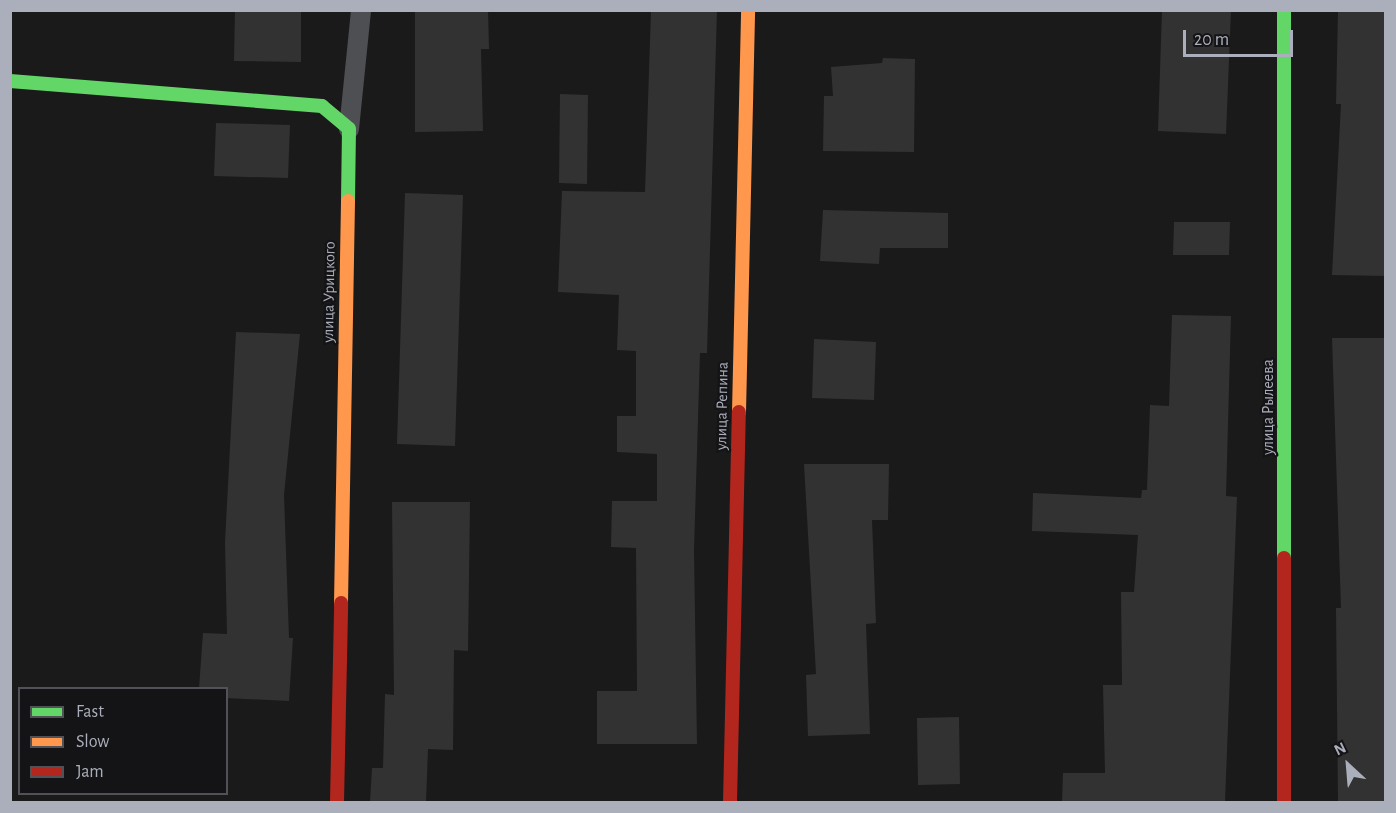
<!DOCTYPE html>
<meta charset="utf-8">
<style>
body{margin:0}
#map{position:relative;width:1396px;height:813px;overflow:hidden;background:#1a1a1a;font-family:"Alegreya Sans",sans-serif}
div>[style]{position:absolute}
.building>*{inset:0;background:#323232}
.lane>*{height:20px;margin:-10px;padding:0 10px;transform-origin:10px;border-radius:10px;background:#4e4f53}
.fast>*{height:14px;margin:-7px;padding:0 7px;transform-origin:7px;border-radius:7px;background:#63d668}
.slow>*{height:14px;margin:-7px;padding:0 7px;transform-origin:7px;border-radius:7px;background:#ff974d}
.jam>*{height:14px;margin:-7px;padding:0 7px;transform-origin:7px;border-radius:7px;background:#b3261e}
span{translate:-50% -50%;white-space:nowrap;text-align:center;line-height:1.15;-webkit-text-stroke:4.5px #141416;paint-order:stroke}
.street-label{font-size:16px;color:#abafbb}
.frame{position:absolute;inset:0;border:12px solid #abafbb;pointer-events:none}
.legend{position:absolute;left:18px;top:687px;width:210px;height:108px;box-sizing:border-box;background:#141416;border:2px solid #505258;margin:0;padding:8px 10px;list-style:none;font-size:18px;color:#abafbb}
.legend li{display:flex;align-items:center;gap:12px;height:30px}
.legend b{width:30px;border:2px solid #505258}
.north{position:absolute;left:1318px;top:735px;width:60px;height:60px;-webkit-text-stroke:4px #141416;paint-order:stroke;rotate:334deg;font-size:16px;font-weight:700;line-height:24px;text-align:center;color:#abafbb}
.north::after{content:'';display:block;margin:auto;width:21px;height:27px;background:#abafbb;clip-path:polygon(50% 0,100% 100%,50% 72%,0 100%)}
.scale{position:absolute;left:1183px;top:30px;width:110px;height:27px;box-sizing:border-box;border:3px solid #abafbb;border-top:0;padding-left:8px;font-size:18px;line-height:21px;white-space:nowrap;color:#abafbb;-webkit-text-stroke:4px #141416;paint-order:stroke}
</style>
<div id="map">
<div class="building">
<div style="clip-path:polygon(235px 10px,301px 10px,301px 62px,234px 61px)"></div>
<div style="clip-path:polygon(415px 10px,488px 10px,489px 49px,481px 49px,483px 131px,415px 132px)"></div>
<div style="clip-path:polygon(651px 10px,717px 10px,707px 353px,700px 353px,694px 550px,697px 744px,597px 744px,597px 691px,637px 691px,636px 548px,611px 547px,612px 501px,657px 501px,657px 454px,617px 452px,617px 416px,636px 416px,636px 351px,617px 350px,619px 295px,558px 292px,562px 191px,645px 192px)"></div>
<div style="clip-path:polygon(1162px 10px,1231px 10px,1226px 134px,1158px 131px)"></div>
<div style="clip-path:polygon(1338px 10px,1386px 10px,1386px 276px,1332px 275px,1341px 104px,1336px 104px)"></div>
<div style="clip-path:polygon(883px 58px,915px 59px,914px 152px,823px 151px,824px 96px,833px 96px,831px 67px,882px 63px)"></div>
<div style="clip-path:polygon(560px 94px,588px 95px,587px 184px,559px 183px)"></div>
<div style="clip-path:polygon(216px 123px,290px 125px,288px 178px,214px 176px)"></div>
<div style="clip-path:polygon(405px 193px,463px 195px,455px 446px,397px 444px)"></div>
<div style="clip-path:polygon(823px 210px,948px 213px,948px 248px,880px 248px,879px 264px,820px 261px)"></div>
<div style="clip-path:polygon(1174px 222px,1230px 222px,1229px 255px,1173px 255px)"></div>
<div style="clip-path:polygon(1172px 315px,1231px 316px,1226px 496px,1237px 497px,1225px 802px,1062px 802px,1063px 773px,1105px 773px,1103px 685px,1122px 685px,1121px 592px,1134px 592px,1138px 535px,1032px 531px,1033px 493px,1141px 498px,1142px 490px,1147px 490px,1150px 405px,1169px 406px)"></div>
<div style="clip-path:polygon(236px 332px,300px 334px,284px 495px,289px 638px,293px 638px,289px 701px,226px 698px,226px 688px,199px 688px,203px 633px,227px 634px,225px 542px)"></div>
<div style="clip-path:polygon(1332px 338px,1386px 338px,1386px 802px,1338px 802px,1336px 608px,1341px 608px)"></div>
<div style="clip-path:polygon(814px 339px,876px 342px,874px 400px,812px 398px)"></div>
<div style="clip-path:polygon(804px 464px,889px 464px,888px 520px,872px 520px,876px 623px,866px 624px,870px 734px,808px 736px,806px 675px,816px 674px)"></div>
<div style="clip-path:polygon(392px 502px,470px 502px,468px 651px,454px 650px,453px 750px,428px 749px,426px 802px,370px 802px,372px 768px,383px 768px,385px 694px,394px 695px)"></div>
<div style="clip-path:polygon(959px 717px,960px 784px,918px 785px,917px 718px)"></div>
</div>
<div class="lane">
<div style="left:349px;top:129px;width:120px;rotate:-84.2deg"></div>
</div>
<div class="fast">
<div style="left:1284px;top:10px;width:548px;rotate:90deg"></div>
<div style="left:10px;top:81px;width:313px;rotate:4.6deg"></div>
<div style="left:322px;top:106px;width:35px;rotate:40deg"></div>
<div style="left:349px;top:129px;width:72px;rotate:90.8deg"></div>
</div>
<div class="slow">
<div style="left:739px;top:412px;width:402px;rotate:-88.7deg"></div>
<div style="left:341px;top:603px;width:402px;rotate:-89deg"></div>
</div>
<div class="jam">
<div style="left:1284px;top:558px;width:244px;rotate:90deg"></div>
<div style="left:337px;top:802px;width:199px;rotate:-88.8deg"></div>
<div style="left:730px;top:802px;width:390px;rotate:-88.7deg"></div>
</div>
<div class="street-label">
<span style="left:329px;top:292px;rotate:-89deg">улица Урицкого</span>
<span style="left:722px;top:406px;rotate:-89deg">улица Репина</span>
<span style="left:1268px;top:407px;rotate:-90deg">улица Рылеева</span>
</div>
<div class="frame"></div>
<ul class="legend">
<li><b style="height:8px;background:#63d668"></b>Fast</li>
<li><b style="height:8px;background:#ff974d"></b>Slow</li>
<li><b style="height:8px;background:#b3261e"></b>Jam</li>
</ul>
<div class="north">N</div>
<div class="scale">20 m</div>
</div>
